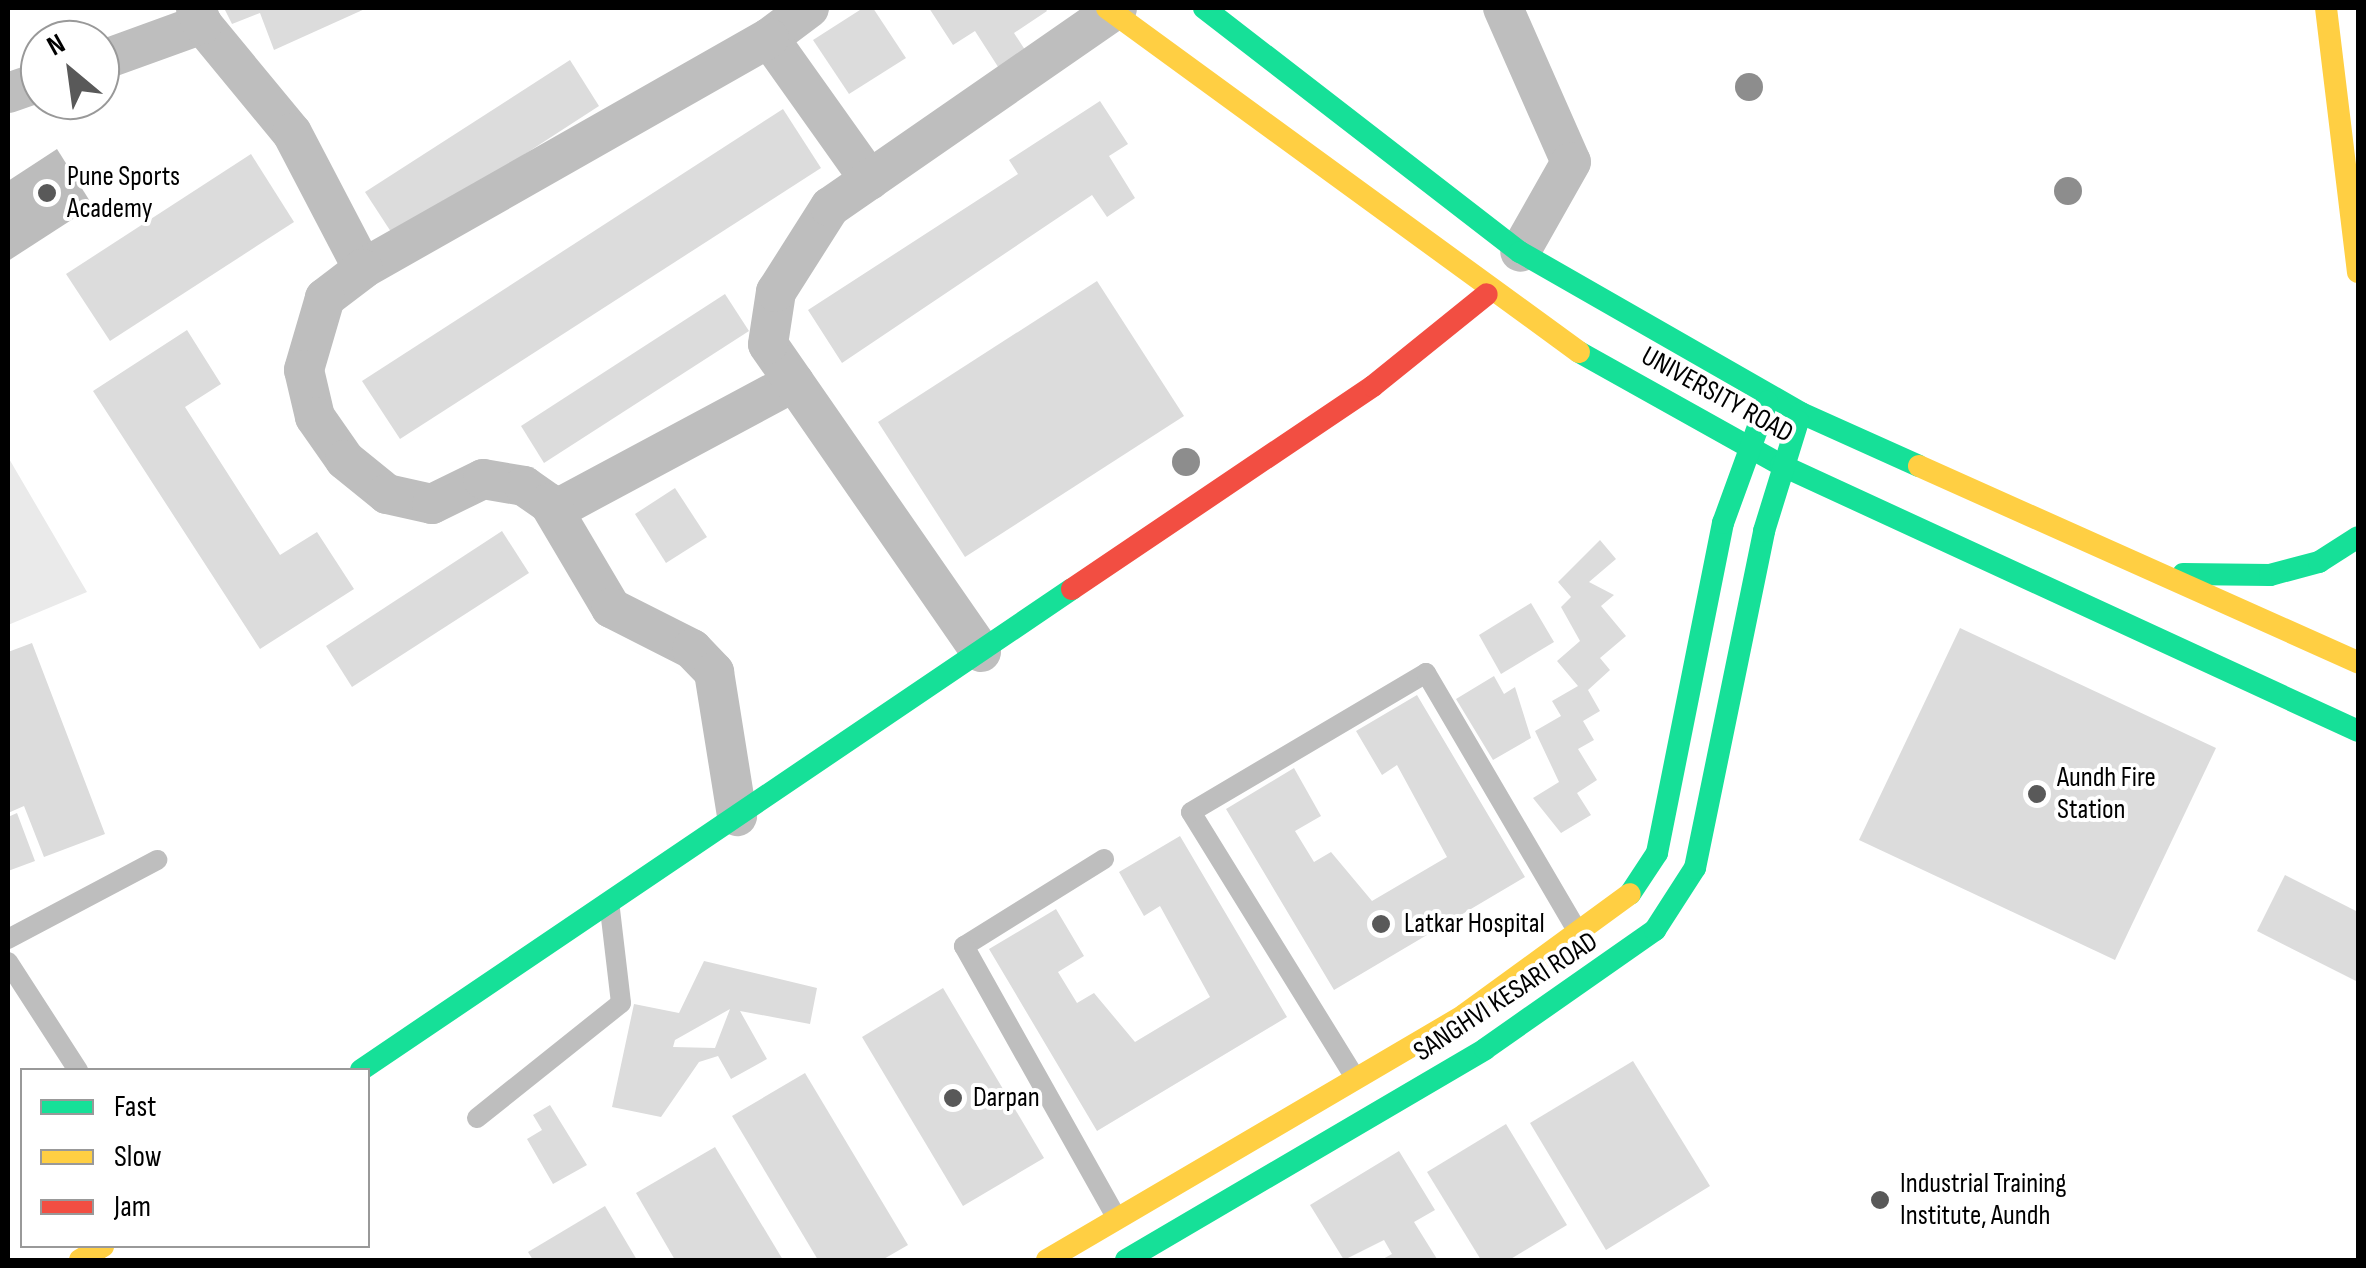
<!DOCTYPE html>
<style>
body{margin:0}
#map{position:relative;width:2366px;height:1268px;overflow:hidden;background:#fff;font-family:"Sofia Sans Condensed",sans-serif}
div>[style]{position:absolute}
.green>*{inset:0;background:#eaeaea}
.water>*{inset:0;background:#bcbcbc}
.building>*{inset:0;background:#dcdcdc}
.lane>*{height:20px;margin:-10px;padding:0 10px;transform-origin:10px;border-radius:10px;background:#bebebe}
.street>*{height:40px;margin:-20px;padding:0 20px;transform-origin:20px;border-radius:20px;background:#bebebe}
.fast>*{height:22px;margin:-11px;padding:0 11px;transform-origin:11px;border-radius:11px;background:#16e098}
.slow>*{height:22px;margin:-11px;padding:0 11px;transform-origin:11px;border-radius:11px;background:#ffcf43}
.jam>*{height:22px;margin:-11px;padding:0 11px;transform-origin:11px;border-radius:11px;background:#f24e42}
.trees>*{width:28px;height:28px;margin:-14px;border-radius:50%;background:#8d8d8d}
.dots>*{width:28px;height:28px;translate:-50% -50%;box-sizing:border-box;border:5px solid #fff;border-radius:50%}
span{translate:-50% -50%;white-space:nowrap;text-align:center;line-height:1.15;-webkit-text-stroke:8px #fff;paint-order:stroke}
.poi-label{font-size:28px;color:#000}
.left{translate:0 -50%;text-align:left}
.street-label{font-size:28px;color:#000}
.frame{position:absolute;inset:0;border:10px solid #000;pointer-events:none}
.legend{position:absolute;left:20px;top:1068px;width:350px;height:180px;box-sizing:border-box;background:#fff;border:2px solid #999;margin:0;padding:12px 18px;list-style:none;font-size:30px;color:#000}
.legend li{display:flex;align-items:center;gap:20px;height:50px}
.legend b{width:50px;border:2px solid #999}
.north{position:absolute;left:20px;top:20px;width:100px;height:100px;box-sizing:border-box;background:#fff;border:2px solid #999;border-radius:50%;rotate:331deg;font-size:28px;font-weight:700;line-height:40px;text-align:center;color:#000}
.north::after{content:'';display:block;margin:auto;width:35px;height:45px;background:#595959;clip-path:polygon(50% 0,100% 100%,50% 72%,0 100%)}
</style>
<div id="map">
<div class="green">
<div style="clip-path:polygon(8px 457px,87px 592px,8px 625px)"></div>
</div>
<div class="water">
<div style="clip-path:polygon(57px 149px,93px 206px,8px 261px,8px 181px)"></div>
</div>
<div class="building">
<div style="clip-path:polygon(224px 8px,367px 8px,274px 50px,260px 13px,232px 24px)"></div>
<div style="clip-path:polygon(863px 8px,873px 8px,906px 58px,849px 94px,813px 40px)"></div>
<div style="clip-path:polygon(929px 8px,1045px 8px,1047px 11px,1014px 33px,1029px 56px,1002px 73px,975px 31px,953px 45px)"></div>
<div style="clip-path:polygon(570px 60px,599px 106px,395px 238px,365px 192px)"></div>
<div style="clip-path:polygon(1100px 101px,1128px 144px,1109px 156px,1135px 198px,1107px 217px,1092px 195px,842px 363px,808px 310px,1018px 174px,1009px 160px)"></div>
<div style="clip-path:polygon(783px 109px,821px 168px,400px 439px,362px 381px)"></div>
<div style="clip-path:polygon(251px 154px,294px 222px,110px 341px,66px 274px)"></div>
<div style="clip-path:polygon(1097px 281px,1184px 416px,965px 557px,878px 422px)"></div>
<div style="clip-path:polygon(725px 294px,749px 331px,544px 463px,521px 426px)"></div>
<div style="clip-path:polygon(187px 330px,221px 384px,185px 407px,280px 555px,317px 532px,354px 589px,260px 649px,93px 391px)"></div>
<div style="clip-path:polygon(675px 488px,707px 537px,666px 563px,635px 514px)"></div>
<div style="clip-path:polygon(502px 531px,529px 573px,352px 687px,326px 646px)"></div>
<div style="clip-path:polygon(1600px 540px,1616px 559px,1589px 582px,1614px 595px,1601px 606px,1626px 636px,1600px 658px,1610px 670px,1588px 690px,1600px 711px,1583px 721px,1594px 740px,1578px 749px,1597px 780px,1577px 793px,1591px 815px,1561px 833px,1533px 798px,1559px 782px,1535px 731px,1561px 716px,1552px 701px,1578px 686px,1557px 661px,1580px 641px,1561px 607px,1571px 597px,1558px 582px)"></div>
<div style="clip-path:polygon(1531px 603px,1554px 642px,1501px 674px,1479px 635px)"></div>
<div style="clip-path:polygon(1960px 628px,2216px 748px,2115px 960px,1859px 840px)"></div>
<div style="clip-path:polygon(32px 643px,105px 834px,44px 857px,24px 806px,8px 813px,8px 652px)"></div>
<div style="clip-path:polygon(1494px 676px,1504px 694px,1515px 687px,1531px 738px,1493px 760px,1456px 699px)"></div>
<div style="clip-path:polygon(1417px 695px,1525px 877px,1334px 990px,1226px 809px,1294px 768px,1321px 816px,1295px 831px,1314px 862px,1331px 852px,1372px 901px,1447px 857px,1397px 765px,1382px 775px,1356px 731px)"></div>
<div style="clip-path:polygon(17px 813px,35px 861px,8px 871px,8px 817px)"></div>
<div style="clip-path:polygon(1180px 836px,1287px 1017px,1097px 1131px,989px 949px,1056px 909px,1084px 956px,1058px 972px,1077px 1003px,1094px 993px,1135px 1042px,1210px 997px,1160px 906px,1144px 916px,1119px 872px)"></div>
<div style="clip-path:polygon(2285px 875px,2358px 912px,2358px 982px,2257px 931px)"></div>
<div style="clip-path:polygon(evenodd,704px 961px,817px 988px,810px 1024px,740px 1011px,767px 1059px,731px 1079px,718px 1056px,699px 1062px,661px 1117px,612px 1107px,634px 1004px,679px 1013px,704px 961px,730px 1009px,715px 1048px,673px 1047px,675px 1040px,730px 1009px)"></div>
<div style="clip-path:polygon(943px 988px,1044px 1158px,963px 1206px,862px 1037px)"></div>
<div style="clip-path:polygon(1633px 1061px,1710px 1186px,1606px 1250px,1530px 1123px)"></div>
<div style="clip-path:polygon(805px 1073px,908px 1245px,882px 1260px,818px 1260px,732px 1116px)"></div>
<div style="clip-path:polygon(550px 1105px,587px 1165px,553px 1184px,527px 1139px,542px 1130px,533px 1115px)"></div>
<div style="clip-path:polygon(1506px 1124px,1567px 1225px,1509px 1260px,1481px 1260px,1427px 1172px)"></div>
<div style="clip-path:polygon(715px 1147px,783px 1260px,675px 1260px,636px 1193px)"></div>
<div style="clip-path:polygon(1399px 1151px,1435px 1210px,1414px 1222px,1437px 1259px,1381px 1260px,1392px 1254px,1384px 1240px,1344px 1260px,1310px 1205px)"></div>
<div style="clip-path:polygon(605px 1206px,637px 1260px,533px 1260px,528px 1252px)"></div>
</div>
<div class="lane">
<div style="left:1104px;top:859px;width:165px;rotate:148.1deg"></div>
<div style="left:964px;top:946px;width:311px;rotate:60.7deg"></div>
<div style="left:8px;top:939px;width:169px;rotate:-27.9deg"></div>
<div style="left:8px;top:962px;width:129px;rotate:57.1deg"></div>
<div style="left:1354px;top:1076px;width:310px;rotate:-121.7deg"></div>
<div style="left:1191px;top:812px;width:273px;rotate:-30.6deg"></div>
<div style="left:1426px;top:673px;width:303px;rotate:59.6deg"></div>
<div style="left:477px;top:1118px;width:184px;rotate:-38.6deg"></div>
<div style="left:621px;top:1003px;width:94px;rotate:-96.7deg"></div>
</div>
<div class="street">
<div style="left:809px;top:8px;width:50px;rotate:143.1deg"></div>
<div style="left:769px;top:38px;width:174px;rotate:54.6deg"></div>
<div style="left:1503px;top:8px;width:168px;rotate:66.2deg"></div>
<div style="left:1571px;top:162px;width:103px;rotate:119.5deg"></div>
<div style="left:202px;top:24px;width:141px;rotate:50.5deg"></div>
<div style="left:292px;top:133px;width:153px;rotate:62.4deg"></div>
<div style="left:769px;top:38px;width:467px;rotate:150.4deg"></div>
<div style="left:363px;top:269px;width:48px;rotate:142.7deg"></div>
<div style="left:325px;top:298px;width:75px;rotate:106.3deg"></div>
<div style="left:304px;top:370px;width:48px;rotate:76.8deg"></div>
<div style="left:315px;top:417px;width:52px;rotate:55.1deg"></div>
<div style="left:345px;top:460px;width:54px;rotate:39deg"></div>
<div style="left:387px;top:494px;width:46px;rotate:12.5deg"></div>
<div style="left:432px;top:504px;width:57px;rotate:-26.1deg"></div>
<div style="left:483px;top:479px;width:42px;rotate:9.7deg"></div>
<div style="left:524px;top:486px;width:40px;rotate:34.9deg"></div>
<div style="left:557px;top:509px;width:269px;rotate:-28.2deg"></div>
<div style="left:100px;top:61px;width:109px;rotate:-19.9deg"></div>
<div style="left:202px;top:24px;width:17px;rotate:-111deg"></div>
<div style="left:8px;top:93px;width:34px;rotate:-19deg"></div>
<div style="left:549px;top:503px;width:122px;rotate:59.4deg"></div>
<div style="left:611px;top:608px;width:91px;rotate:26.8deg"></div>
<div style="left:692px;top:649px;width:32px;rotate:46deg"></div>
<div style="left:714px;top:672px;width:146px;rotate:80.9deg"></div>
<div style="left:981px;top:652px;width:374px;rotate:-124.7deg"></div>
<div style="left:768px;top:344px;width:53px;rotate:-81.3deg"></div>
<div style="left:776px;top:292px;width:101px;rotate:-57.6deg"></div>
<div style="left:830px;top:207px;width:349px;rotate:-34.7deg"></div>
</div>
<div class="fast">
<div style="left:1204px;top:8px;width:399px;rotate:37.7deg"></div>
<div style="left:1520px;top:252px;width:324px;rotate:29.8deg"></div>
<div style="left:1801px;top:413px;width:129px;rotate:24.2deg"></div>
<div style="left:1579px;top:352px;width:231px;rotate:29.2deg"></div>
<div style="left:1781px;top:465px;width:635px;rotate:24.75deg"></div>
<div style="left:2183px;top:574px;width:87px;rotate:0.7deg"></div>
<div style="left:2270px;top:575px;width:51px;rotate:-14.9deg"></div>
<div style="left:2319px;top:562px;width:46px;rotate:-32.7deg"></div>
<div style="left:1630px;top:894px;width:49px;rotate:-56.6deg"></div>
<div style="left:1657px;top:853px;width:337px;rotate:-78.7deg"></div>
<div style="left:1723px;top:523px;width:129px;rotate:-70deg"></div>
<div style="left:361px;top:1070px;width:858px;rotate:-34.08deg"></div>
<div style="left:1126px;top:1260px;width:416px;rotate:-30.4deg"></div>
<div style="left:1485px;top:1049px;width:208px;rotate:-35deg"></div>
<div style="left:1655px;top:930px;width:74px;rotate:-57.2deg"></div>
<div style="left:1695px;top:868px;width:344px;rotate:-78.4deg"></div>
<div style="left:1764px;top:531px;width:115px;rotate:-72.8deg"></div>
</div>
<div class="slow">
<div style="left:1107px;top:8px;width:584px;rotate:36.09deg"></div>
<div style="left:2326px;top:8px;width:266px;rotate:83.1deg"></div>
<div style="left:1919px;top:466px;width:481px;rotate:24.1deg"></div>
<div style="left:80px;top:1260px;width:27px;rotate:-31deg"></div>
<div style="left:1047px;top:1260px;width:484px;rotate:-30.4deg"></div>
<div style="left:1464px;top:1015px;width:205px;rotate:-36.1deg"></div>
</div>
<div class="jam">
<div style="left:1072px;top:589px;width:363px;rotate:-34deg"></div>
<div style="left:1373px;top:386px;width:146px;rotate:-38.9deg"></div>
</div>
<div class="trees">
<div style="left:1749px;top:87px"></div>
<div style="left:2068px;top:191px"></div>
<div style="left:1186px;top:462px"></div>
</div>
<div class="dots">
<div style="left:47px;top:193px;background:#595959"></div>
<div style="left:2037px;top:794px;background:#595959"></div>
<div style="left:1381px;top:924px;background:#595959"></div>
<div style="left:953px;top:1098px;background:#595959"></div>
<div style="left:1880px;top:1200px;background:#595959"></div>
</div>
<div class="poi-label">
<span class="left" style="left:67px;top:193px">Pune Sports<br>Academy</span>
<span class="left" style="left:2057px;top:794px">Aundh Fire<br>Station</span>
<span class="left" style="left:1404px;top:924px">Latkar Hospital</span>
<span class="left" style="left:973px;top:1098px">Darpan</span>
<span class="left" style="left:1900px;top:1200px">Industrial Training<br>Institute, Aundh</span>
</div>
<div class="street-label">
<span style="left:1717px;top:395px;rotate:29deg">UNIVERSITY ROAD</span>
<span style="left:1506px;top:997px;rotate:-33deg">SANGHVI KESARI ROAD</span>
</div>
<div class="frame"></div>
<ul class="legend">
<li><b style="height:12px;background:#16e098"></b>Fast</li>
<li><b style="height:12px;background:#ffcf43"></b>Slow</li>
<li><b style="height:12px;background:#f24e42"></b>Jam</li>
</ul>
<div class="north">N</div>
</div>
